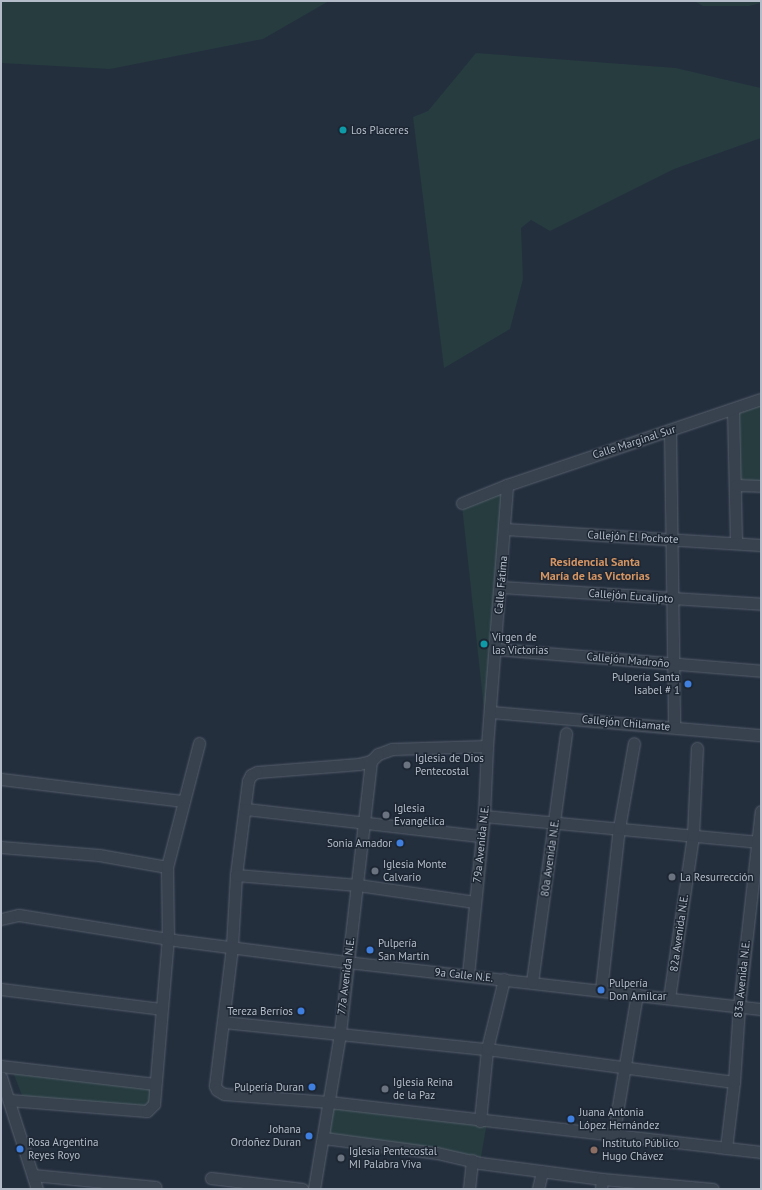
<!DOCTYPE html>
<meta charset="utf-8">
<style>
body{margin:0}
#map{position:relative;width:762px;height:1190px;overflow:hidden;background:#242f3e;font-family:"PT Sans",sans-serif}
div>[style]{position:absolute}
.green>*{inset:0;background:#263c3f}
.roads{filter:drop-shadow(0 0 1px #565f6c) drop-shadow(0 0 1px #565f6c)}
.minor>*{height:11px;margin:-5.5px;padding:0 5.5px;transform-origin:5.5px;border-radius:5.5px;background:#38414e}
.dots>*{width:11px;height:11px;translate:-50% -50%;box-sizing:border-box;border:2px solid #1d2633;border-radius:50%}
span{translate:-50% -50%;white-space:nowrap;text-align:center;line-height:1.15;-webkit-text-stroke:3px #1d2633;paint-order:stroke}
.poi-label{font-size:11px;color:#b4bcc9}
.left{translate:0 -50%;text-align:left}
.right{translate:-100% -50%;text-align:right}
.street-label{font-size:11px;color:#b4bcc9}
.neighbourhood-label{font-size:12px;color:#d59563;font-weight:700}
.frame{position:absolute;inset:0;border:2px solid #b4bcc9;pointer-events:none}
</style>
<div id="map">
<div class="green">
<div style="clip-path:polygon(1px 1px,329px 1px,263px 39px,110px 69px,1px 63px)"></div>
<div style="clip-path:polygon(694px 1px,761px 1px,761px 3px,749px 6px,703px 6px)"></div>
<div style="clip-path:polygon(476px 53px,676px 68px,752px 86px,761px 88px,761px 138px,674px 169px,550px 231px,531px 220px,521px 228px,523px 279px,510px 329px,444px 368px,413px 117px,428px 111px)"></div>
<div style="clip-path:polygon(761px 400px,761px 486px,736px 485px,733px 410px)"></div>
<div style="clip-path:polygon(507px 488px,485px 718px,462px 506px)"></div>
<div style="clip-path:polygon(9px 1062px,156px 1082px,153px 1116px,25px 1103px)"></div>
<div style="clip-path:polygon(328px 1106px,487px 1122px,480px 1163px,324px 1138px)"></div>
</div>
<div class="roads">
<div class="minor">
<div style="left:733px;top:409px;width:134px;rotate:88.7deg"></div>
<div style="left:670px;top:430px;width:297px;rotate:89.2deg"></div>
<div style="left:736px;top:485px;width:25px;rotate:2deg"></div>
<div style="left:462px;top:503px;width:48px;rotate:-21.8deg"></div>
<div style="left:507px;top:485px;width:268px;rotate:-18.7deg"></div>
<div style="left:505px;top:529px;width:256px;rotate:3.6deg"></div>
<div style="left:501px;top:587px;width:261px;rotate:3.7deg"></div>
<div style="left:496px;top:649px;width:266px;rotate:4.7deg"></div>
<div style="left:491px;top:712px;width:271px;rotate:4.9deg"></div>
<div style="left:487px;top:746px;width:95px;rotate:178.2deg"></div>
<div style="left:392px;top:749px;width:15px;rotate:160deg"></div>
<div style="left:378px;top:754px;width:10px;rotate:135deg"></div>
<div style="left:371px;top:761px;width:12px;rotate:166deg"></div>
<div style="left:359px;top:764px;width:102px;rotate:175.5deg"></div>
<div style="left:257px;top:772px;width:7px;rotate:153deg"></div>
<div style="left:251px;top:775px;width:7px;rotate:117deg"></div>
<div style="left:248px;top:781px;width:95px;rotate:97.3deg"></div>
<div style="left:236px;top:875px;width:72px;rotate:93.2deg"></div>
<div style="left:232px;top:947px;width:140px;rotate:97deg"></div>
<div style="left:215px;top:1086px;width:4px;rotate:63deg"></div>
<div style="left:217px;top:1090px;width:8px;rotate:30deg"></div>
<div style="left:224px;top:1094px;width:105px;rotate:4.4deg"></div>
<div style="left:329px;top:1102px;width:435px;rotate:6.6deg"></div>
<div style="left:1px;top:779px;width:184px;rotate:6.9deg"></div>
<div style="left:246px;top:809px;width:237px;rotate:6.6deg"></div>
<div style="left:484px;top:816px;width:278px;rotate:5.4deg"></div>
<div style="left:1px;top:847px;width:98px;rotate:4.7deg"></div>
<div style="left:99px;top:855px;width:69px;rotate:10deg"></div>
<div style="left:236px;top:875px;width:122px;rotate:4.7deg"></div>
<div style="left:358px;top:885px;width:118px;rotate:8.3deg"></div>
<div style="left:1px;top:919px;width:18px;rotate:-13deg"></div>
<div style="left:19px;top:915px;width:165px;rotate:9.1deg"></div>
<div style="left:182px;top:941px;width:166px;rotate:7.3deg"></div>
<div style="left:347px;top:962px;width:417px;rotate:6.5deg"></div>
<div style="left:468px;top:975px;width:160px;rotate:-84.3deg"></div>
<div style="left:484px;top:816px;width:70px;rotate:-87.5deg"></div>
<div style="left:487px;top:746px;width:262px;rotate:-85.6deg"></div>
<div style="left:532px;top:982px;width:251px;rotate:-82.2deg"></div>
<div style="left:1px;top:989px;width:161px;rotate:7.1deg"></div>
<div style="left:601px;top:990px;width:163px;rotate:-83.7deg"></div>
<div style="left:619px;top:828px;width:86px;rotate:-80deg"></div>
<div style="left:669px;top:998px;width:165px;rotate:-81.6deg"></div>
<div style="left:693px;top:835px;width:87px;rotate:-87.4deg"></div>
<div style="left:224px;top:1022px;width:264px;rotate:5.9deg"></div>
<div style="left:487px;top:1049px;width:249px;rotate:7.6deg"></div>
<div style="left:1px;top:1066px;width:155px;rotate:6.7deg"></div>
<div style="left:1px;top:1077px;width:118px;rotate:72.2deg"></div>
<div style="left:9px;top:1100px;width:138px;rotate:4.6deg"></div>
<div style="left:147px;top:1111px;width:10px;rotate:-45deg"></div>
<div style="left:154px;top:1104px;width:166px;rotate:-85.2deg"></div>
<div style="left:168px;top:939px;width:72px;rotate:-90.8deg"></div>
<div style="left:167px;top:867px;width:128px;rotate:-75.5deg"></div>
<div style="left:480px;top:1121px;width:72px;rotate:-84.4deg"></div>
<div style="left:487px;top:1049px;width:72px;rotate:-76.3deg"></div>
<div style="left:613px;top:1136px;width:144px;rotate:-80.4deg"></div>
<div style="left:324px;top:1138px;width:114px;rotate:7.6deg"></div>
<div style="left:437px;top:1153px;width:44px;rotate:13.1deg"></div>
<div style="left:480px;top:1163px;width:123px;rotate:7.5deg"></div>
<div style="left:602px;top:1179px;width:111px;rotate:5.1deg"></div>
<div style="left:726px;top:1148px;width:66px;rotate:-83.1deg"></div>
<div style="left:734px;top:1082px;width:76px;rotate:-86.2deg"></div>
<div style="left:739px;top:1006px;width:196px;rotate:-83.6deg"></div>
<div style="left:33px;top:1175px;width:123px;rotate:5.6deg"></div>
<div style="left:211px;top:1178px;width:92px;rotate:6.9deg"></div>
<div style="left:314px;top:1189px;width:158px;rotate:-80.5deg"></div>
<div style="left:340px;top:1033px;width:274px;rotate:-83.5deg"></div>
<div style="left:469px;top:1189px;width:29px;rotate:-84deg"></div>
<div style="left:538px;top:1189px;width:18px;rotate:-77deg"></div>
<div style="left:601px;top:1189px;width:10px;rotate:-84deg"></div>
</div>
</div>
<div class="dots">
<div style="left:343px;top:130px;background:#0f9aa8"></div>
<div style="left:484px;top:644px;background:#0f9aa8"></div>
<div style="left:688px;top:684px;background:#3f7fe0"></div>
<div style="left:407px;top:765px;background:#6b7280"></div>
<div style="left:386px;top:815px;background:#6b7280"></div>
<div style="left:400px;top:843px;background:#3f7fe0"></div>
<div style="left:375px;top:871px;background:#6b7280"></div>
<div style="left:672px;top:877px;background:#6b7280"></div>
<div style="left:370px;top:950px;background:#3f7fe0"></div>
<div style="left:601px;top:990px;background:#3f7fe0"></div>
<div style="left:301px;top:1011px;background:#3f7fe0"></div>
<div style="left:312px;top:1087px;background:#3f7fe0"></div>
<div style="left:385px;top:1089px;background:#6b7280"></div>
<div style="left:571px;top:1119px;background:#3f7fe0"></div>
<div style="left:309px;top:1136px;background:#3f7fe0"></div>
<div style="left:20px;top:1149px;background:#3f7fe0"></div>
<div style="left:594px;top:1150px;background:#8d6e63"></div>
<div style="left:341px;top:1158px;background:#6b7280"></div>
</div>
<div class="poi-label">
<span class="left" style="left:351px;top:130px">Los Placeres</span>
<span class="left" style="left:492px;top:644px">Virgen de<br>las Victorias</span>
<span class="right" style="left:680px;top:684px">Pulpería Santa<br>Isabel # 1</span>
<span class="left" style="left:415px;top:765px">Iglesia de Dios<br>Pentecostal</span>
<span class="left" style="left:394px;top:815px">Iglesia<br>Evangélica</span>
<span class="right" style="left:392px;top:843px">Sonia Amador</span>
<span class="left" style="left:383px;top:871px">Iglesia Monte<br>Calvario</span>
<span class="left" style="left:680px;top:877px">La Resurrección</span>
<span class="left" style="left:378px;top:950px">Pulpería<br>San Martín</span>
<span class="left" style="left:609px;top:990px">Pulpería<br>Don Amílcar</span>
<span class="right" style="left:293px;top:1011px">Tereza Berríos</span>
<span class="left" style="left:393px;top:1089px">Iglesia Reina<br>de la Paz</span>
<span class="right" style="left:304px;top:1087px">Pulpería Duran</span>
<span class="left" style="left:579px;top:1119px">Juana Antonia<br>López Hernández</span>
<span class="right" style="left:301px;top:1136px">Johana<br>Ordoñez Duran</span>
<span class="left" style="left:28px;top:1149px">Rosa Argentina<br>Reyes Royo</span>
<span class="left" style="left:602px;top:1150px">Instituto Público<br>Hugo Chávez</span>
<span class="left" style="left:349px;top:1158px">Iglesia Pentecostal<br>MI Palabra Viva</span>
</div>
<div class="street-label">
<span style="left:634px;top:442px;rotate:-18deg">Calle Marginal Sur</span>
<span style="left:633px;top:537px;rotate:3deg">Callejón El Pochote</span>
<span style="left:501px;top:585px;rotate:-85deg">Calle Fátima</span>
<span style="left:631px;top:596px;rotate:4deg">Callejón Eucalipto</span>
<span style="left:628px;top:660px;rotate:5deg">Callejón Madroño</span>
<span style="left:626px;top:723px;rotate:5deg">Callejón Chilamate</span>
<span style="left:481px;top:844px;rotate:-84deg">79a Avenida N.E.</span>
<span style="left:550px;top:858px;rotate:-82deg">80a Avenida N.E.</span>
<span style="left:679px;top:933px;rotate:-82deg">82a Avenida N.E.</span>
<span style="left:464px;top:975px;rotate:6deg">9a Calle N.E.</span>
<span style="left:346px;top:976px;rotate:-83deg">77a Avenida N.E.</span>
<span style="left:742px;top:979px;rotate:-84deg">83a Avenida N.E.</span>
</div>
<div class="neighbourhood-label">
<span style="left:595px;top:569px">Residencial Santa<br>María de las Victorias</span>
</div>
<div class="frame"></div>
</div>
